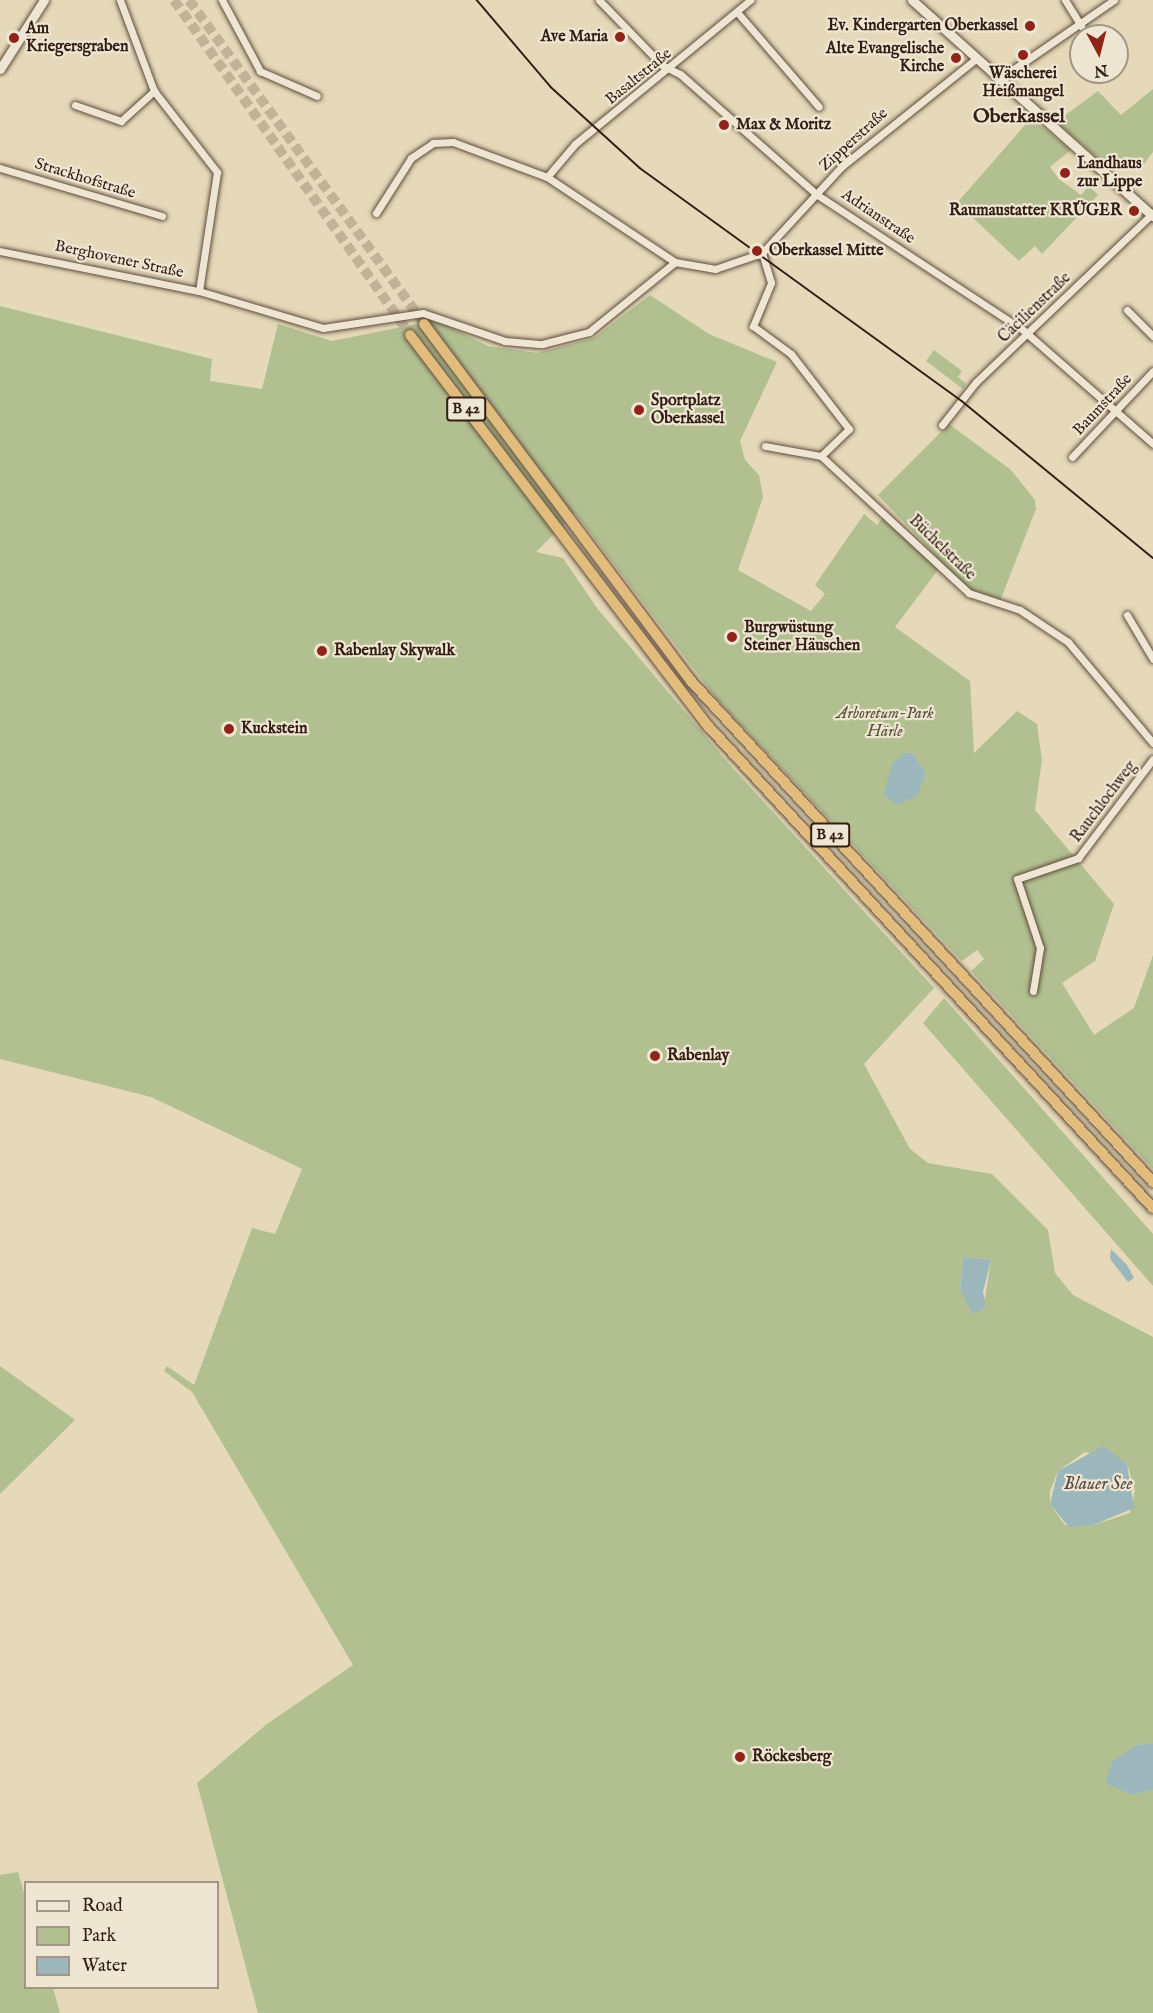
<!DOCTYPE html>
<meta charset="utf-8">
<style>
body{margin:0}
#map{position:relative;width:1153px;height:2013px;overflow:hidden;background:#e5d9b9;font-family:"IM FELL English",serif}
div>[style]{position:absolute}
.green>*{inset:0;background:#b2c091}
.water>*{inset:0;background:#9bb7bb}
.trunk-tunnel>*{height:10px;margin-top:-5px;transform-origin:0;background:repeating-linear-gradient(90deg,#c1b398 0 10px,transparent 0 15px)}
.roads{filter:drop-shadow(0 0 2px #604c3d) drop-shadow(0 0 2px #604c3d)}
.minor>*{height:7px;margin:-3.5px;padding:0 3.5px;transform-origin:3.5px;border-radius:3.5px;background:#eee6d2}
.secondary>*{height:9px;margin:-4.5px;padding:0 4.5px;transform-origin:4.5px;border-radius:4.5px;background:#eee6d2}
.trunk>*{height:10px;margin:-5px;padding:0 5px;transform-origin:5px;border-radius:5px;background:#e2bc7c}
.tram>*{height:1.5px;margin:-0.75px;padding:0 0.75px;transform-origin:0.75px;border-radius:0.75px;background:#331d14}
.dots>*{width:16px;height:16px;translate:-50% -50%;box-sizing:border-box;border:3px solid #eee6d2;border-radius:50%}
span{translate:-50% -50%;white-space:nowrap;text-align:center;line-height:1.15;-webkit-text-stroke:4.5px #eee6d2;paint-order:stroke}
.shield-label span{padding:2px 4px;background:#eee6d2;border:2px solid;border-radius:4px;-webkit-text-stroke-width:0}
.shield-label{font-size:15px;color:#331d14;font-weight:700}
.poi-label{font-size:16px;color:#331d14;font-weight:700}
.right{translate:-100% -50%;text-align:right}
.left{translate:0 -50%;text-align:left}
.street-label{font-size:16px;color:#331d14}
.park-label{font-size:16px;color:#594e3a;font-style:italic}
.water-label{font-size:18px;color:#524b46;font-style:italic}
.quarter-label{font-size:20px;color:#331d14;font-weight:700}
.legend{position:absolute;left:24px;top:1881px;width:195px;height:108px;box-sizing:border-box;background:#eee6d2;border:2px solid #a39686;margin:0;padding:8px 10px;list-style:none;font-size:18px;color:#331d14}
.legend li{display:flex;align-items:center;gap:12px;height:30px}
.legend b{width:30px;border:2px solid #a39686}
.north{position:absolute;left:1069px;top:24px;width:60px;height:60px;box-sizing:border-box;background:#eee6d2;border:2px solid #a39686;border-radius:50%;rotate:173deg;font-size:16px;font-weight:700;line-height:24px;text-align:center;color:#331d14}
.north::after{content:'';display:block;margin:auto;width:21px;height:27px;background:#8f2418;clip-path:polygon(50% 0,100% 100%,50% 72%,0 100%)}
</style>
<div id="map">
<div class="green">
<div style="clip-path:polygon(1153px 89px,1153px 152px,1140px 169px,1126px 156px,1112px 170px,1056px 122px,1098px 91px,1121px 115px)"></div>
<div style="clip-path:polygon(1031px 118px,1071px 150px,1050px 167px,1059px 179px,1081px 195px,1089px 186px,1098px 195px,1042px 254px,1035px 246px,1019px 261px,957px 203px)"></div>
<div style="clip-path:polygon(evenodd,650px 295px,709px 334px,777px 362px,740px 441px,745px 460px,759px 475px,763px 497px,738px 570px,811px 611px,825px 594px,815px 585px,864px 514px,877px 525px,886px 514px,938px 570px,895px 627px,970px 681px,974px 753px,1017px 711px,1037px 724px,1042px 760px,1035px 810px,1114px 904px,1095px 961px,1062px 983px,1094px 1035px,1134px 1008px,1153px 955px,1153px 1169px,971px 971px,984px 959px,977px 950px,962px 961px,716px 698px,575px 513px,536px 552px,563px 558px,597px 608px,730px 765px,934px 988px,864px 1064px,910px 1149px,928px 1163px,992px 1174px,1048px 1230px,1055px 1273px,1073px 1295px,1153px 1337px,1153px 1743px,1136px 1745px,1133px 1795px,1153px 1790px,1153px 2013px,258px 2013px,197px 1783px,267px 1724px,353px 1665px,192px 1392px,164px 1371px,167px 1366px,194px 1385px,252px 1228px,275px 1234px,302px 1169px,151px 1097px,0 1059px,0 306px,212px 359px,210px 381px,262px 389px,278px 324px,332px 341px,436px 320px,488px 346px,537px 353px,594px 338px,650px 295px,963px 1257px,991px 1260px,985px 1298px,974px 1314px,960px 1290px,963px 1257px,650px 295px,1085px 1452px,1127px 1464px,1135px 1490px,1130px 1513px,1093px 1525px,1065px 1525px,1050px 1504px,1050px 1491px,1058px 1471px,1085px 1452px)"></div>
<div style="clip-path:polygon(934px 350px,962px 371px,958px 377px,966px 384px,963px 389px,926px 361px)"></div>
<div style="clip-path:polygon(949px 424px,1011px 470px,1035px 500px,1036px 509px,1000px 601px,968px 590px,878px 495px)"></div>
<div style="clip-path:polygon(944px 998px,1153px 1234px,1153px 1286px,923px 1023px)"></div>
<div style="clip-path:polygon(0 1366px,75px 1420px,0 1494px)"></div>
<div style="clip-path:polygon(18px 1872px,25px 1896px,26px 1988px,53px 1988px,60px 2013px,0 2013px,0 1875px)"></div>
</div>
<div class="water">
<div style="clip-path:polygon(904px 753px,912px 753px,926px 773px,917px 796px,897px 805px,884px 795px,892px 764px)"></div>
<div style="clip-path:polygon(1111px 1249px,1127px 1265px,1134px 1278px,1128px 1282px,1110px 1259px)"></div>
<div style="clip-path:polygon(963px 1257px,991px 1260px,983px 1292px,986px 1307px,973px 1314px,960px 1290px)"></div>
<div style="clip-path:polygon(1103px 1446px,1127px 1464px,1134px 1508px,1093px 1525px,1069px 1527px,1050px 1504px,1058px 1471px)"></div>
<div style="clip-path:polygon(1153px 1743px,1153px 1790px,1133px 1795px,1105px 1783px,1112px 1762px,1136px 1745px)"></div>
</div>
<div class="trunk-tunnel">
<div style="left:174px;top:0;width:410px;rotate:54.8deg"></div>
<div style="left:189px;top:0;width:400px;rotate:54deg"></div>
</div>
<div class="roads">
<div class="minor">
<div style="left:120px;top:0;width:97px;rotate:69.5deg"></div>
<div style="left:154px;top:91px;width:103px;rotate:52.1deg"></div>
<div style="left:217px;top:172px;width:120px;rotate:98.6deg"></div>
<div style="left:222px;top:0;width:81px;rotate:61.8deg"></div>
<div style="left:260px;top:71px;width:62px;rotate:23.7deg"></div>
<div style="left:599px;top:0;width:91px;rotate:45.9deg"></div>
<div style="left:662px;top:65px;width:20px;rotate:27deg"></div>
<div style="left:680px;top:74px;width:181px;rotate:41.4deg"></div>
<div style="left:816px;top:194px;width:248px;rotate:33.3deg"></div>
<div style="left:1023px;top:330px;width:173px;rotate:41.2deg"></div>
<div style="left:1065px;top:0;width:31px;rotate:58deg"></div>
<div style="left:737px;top:12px;width:125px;rotate:49.2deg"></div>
<div style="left:998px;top:80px;width:141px;rotate:-34.6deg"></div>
<div style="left:75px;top:105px;width:49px;rotate:19.2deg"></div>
<div style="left:121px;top:121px;width:45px;rotate:-42.3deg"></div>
<div style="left:0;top:168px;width:169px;rotate:16.5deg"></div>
<div style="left:547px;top:177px;width:43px;rotate:-49.7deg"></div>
<div style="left:575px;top:144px;width:227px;rotate:-39.4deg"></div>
<div style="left:376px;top:213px;width:65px;rotate:-57.5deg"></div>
<div style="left:411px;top:158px;width:27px;rotate:-34deg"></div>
<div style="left:433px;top:143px;width:20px;rotate:-3deg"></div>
<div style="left:453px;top:142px;width:100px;rotate:20.4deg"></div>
<div style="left:547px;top:177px;width:154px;rotate:33.6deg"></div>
<div style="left:675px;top:262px;width:41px;rotate:9.9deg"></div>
<div style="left:715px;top:269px;width:50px;rotate:-18.8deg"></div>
<div style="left:0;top:251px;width:203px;rotate:11.4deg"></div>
<div style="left:199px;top:291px;width:129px;rotate:16.6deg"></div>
<div style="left:323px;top:328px;width:101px;rotate:-8.5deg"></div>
<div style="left:423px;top:313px;width:87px;rotate:18.9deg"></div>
<div style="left:505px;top:341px;width:37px;rotate:5deg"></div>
<div style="left:542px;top:344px;width:49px;rotate:-14.3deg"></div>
<div style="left:589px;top:332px;width:111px;rotate:-39.1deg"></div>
<div style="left:762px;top:253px;width:31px;rotate:73deg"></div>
<div style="left:771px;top:283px;width:47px;rotate:112.7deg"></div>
<div style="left:753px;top:326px;width:47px;rotate:36.4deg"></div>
<div style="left:791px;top:354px;width:95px;rotate:52.3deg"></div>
<div style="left:849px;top:429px;width:39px;rotate:136deg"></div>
<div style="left:821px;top:456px;width:202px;rotate:42.8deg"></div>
<div style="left:969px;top:593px;width:54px;rotate:18.4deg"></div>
<div style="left:1020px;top:610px;width:58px;rotate:33.7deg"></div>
<div style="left:1068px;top:642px;width:132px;rotate:49.9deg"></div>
<div style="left:762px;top:253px;width:117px;rotate:-47.4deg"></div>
<div style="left:841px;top:167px;width:173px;rotate:-38.7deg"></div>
<div style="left:1127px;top:310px;width:37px;rotate:45deg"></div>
<div style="left:942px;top:425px;width:55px;rotate:-51.7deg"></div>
<div style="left:976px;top:382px;width:245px;rotate:-43.7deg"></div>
<div style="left:765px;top:446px;width:57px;rotate:10.1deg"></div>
<div style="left:1072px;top:457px;width:118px;rotate:-46.7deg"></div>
<div style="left:1127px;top:615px;width:51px;rotate:59.4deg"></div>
<div style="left:1033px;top:991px;width:44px;rotate:-80.8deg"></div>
<div style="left:1040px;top:948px;width:73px;rotate:-108.4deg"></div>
<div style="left:1017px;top:879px;width:65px;rotate:-19deg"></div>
<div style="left:1078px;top:858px;width:124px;rotate:-52.9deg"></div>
</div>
<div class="secondary">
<div style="left:912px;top:0;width:324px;rotate:41.9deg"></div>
<div style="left:0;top:69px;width:82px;rotate:-57.5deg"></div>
</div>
<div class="trunk">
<div style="left:424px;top:324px;width:446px;rotate:53.2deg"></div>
<div style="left:691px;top:681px;width:682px;rotate:47.32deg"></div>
<div style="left:410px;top:335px;width:492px;rotate:52.7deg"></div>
<div style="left:708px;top:726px;width:656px;rotate:47.29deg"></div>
</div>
</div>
<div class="tram">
<div style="left:477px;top:0;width:114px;rotate:49.6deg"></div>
<div style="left:551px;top:87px;width:120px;rotate:42.3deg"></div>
<div style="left:640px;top:168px;width:397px;rotate:35.9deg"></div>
<div style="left:962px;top:401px;width:247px;rotate:39.4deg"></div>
</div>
<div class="dots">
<div style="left:1030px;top:26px;background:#8f2418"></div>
<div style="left:620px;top:37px;background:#8f2418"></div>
<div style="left:14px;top:38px;background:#8f2418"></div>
<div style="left:1023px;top:55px;background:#8f2418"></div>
<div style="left:956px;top:58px;background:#8f2418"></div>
<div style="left:724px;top:125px;background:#8f2418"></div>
<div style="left:1065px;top:173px;background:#8f2418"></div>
<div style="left:1134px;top:211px;background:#8f2418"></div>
<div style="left:757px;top:251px;background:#8f2418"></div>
<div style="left:639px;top:410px;background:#8f2418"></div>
<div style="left:732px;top:637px;background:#8f2418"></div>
<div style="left:322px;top:651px;background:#8f2418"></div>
<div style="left:229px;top:729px;background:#8f2418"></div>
<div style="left:655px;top:1056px;background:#8f2418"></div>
<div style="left:740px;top:1757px;background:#8f2418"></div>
</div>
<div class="shield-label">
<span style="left:466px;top:409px">B 42</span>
<span style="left:830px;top:835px">B 42</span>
</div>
<div class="poi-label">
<span class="right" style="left:1018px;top:26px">Ev. Kindergarten Oberkassel</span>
<span class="left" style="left:26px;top:38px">Am<br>Kriegersgraben</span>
<span class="right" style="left:608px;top:37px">Ave Maria</span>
<span class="right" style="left:944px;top:58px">Alte Evangelische<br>Kirche</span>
<span style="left:1023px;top:83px">Wäscherei<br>Heißmangel</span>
<span class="left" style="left:736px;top:125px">Max &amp; Moritz</span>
<span class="left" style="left:1077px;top:173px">Landhaus<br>zur Lippe</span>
<span class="right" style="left:1122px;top:211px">Raumaustatter KRÜGER</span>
<span class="left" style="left:769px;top:251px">Oberkassel Mitte</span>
<span class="left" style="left:651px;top:410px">Sportplatz<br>Oberkassel</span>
<span class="left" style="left:744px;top:637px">Burgwüstung<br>Steiner Häuschen</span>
<span class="left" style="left:334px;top:651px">Rabenlay Skywalk</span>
<span class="left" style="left:241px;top:729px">Kuckstein</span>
<span class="left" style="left:667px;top:1056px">Rabenlay</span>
<span class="left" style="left:752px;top:1757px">Röckesberg</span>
</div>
<div class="street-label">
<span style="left:639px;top:77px;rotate:-39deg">Basaltstraße</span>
<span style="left:854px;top:140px;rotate:-42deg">Zipperstraße</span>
<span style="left:85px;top:179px;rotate:17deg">Strackhofstraße</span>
<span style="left:878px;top:217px;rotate:34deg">Adrianstraße</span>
<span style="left:119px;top:260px;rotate:12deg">Berghovener Straße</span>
<span style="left:1035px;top:308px;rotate:-44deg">Cäcilienstraße</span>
<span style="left:1103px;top:405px;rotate:-47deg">Baumstraße</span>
<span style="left:942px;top:548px;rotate:44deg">Büchelstraße</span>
<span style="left:1104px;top:802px;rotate:-53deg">Rauchlochweg</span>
</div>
<div class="park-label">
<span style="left:885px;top:723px">Arboretum-Park<br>Härle</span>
</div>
<div class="water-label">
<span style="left:1098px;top:1485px">Blauer See</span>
</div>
<div class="quarter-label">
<span style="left:1019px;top:116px">Oberkassel</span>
</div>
<ul class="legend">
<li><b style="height:8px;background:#eee6d2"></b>Road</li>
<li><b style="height:16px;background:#b2c091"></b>Park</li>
<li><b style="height:16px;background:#9bb7bb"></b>Water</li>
</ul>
<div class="north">N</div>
</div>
